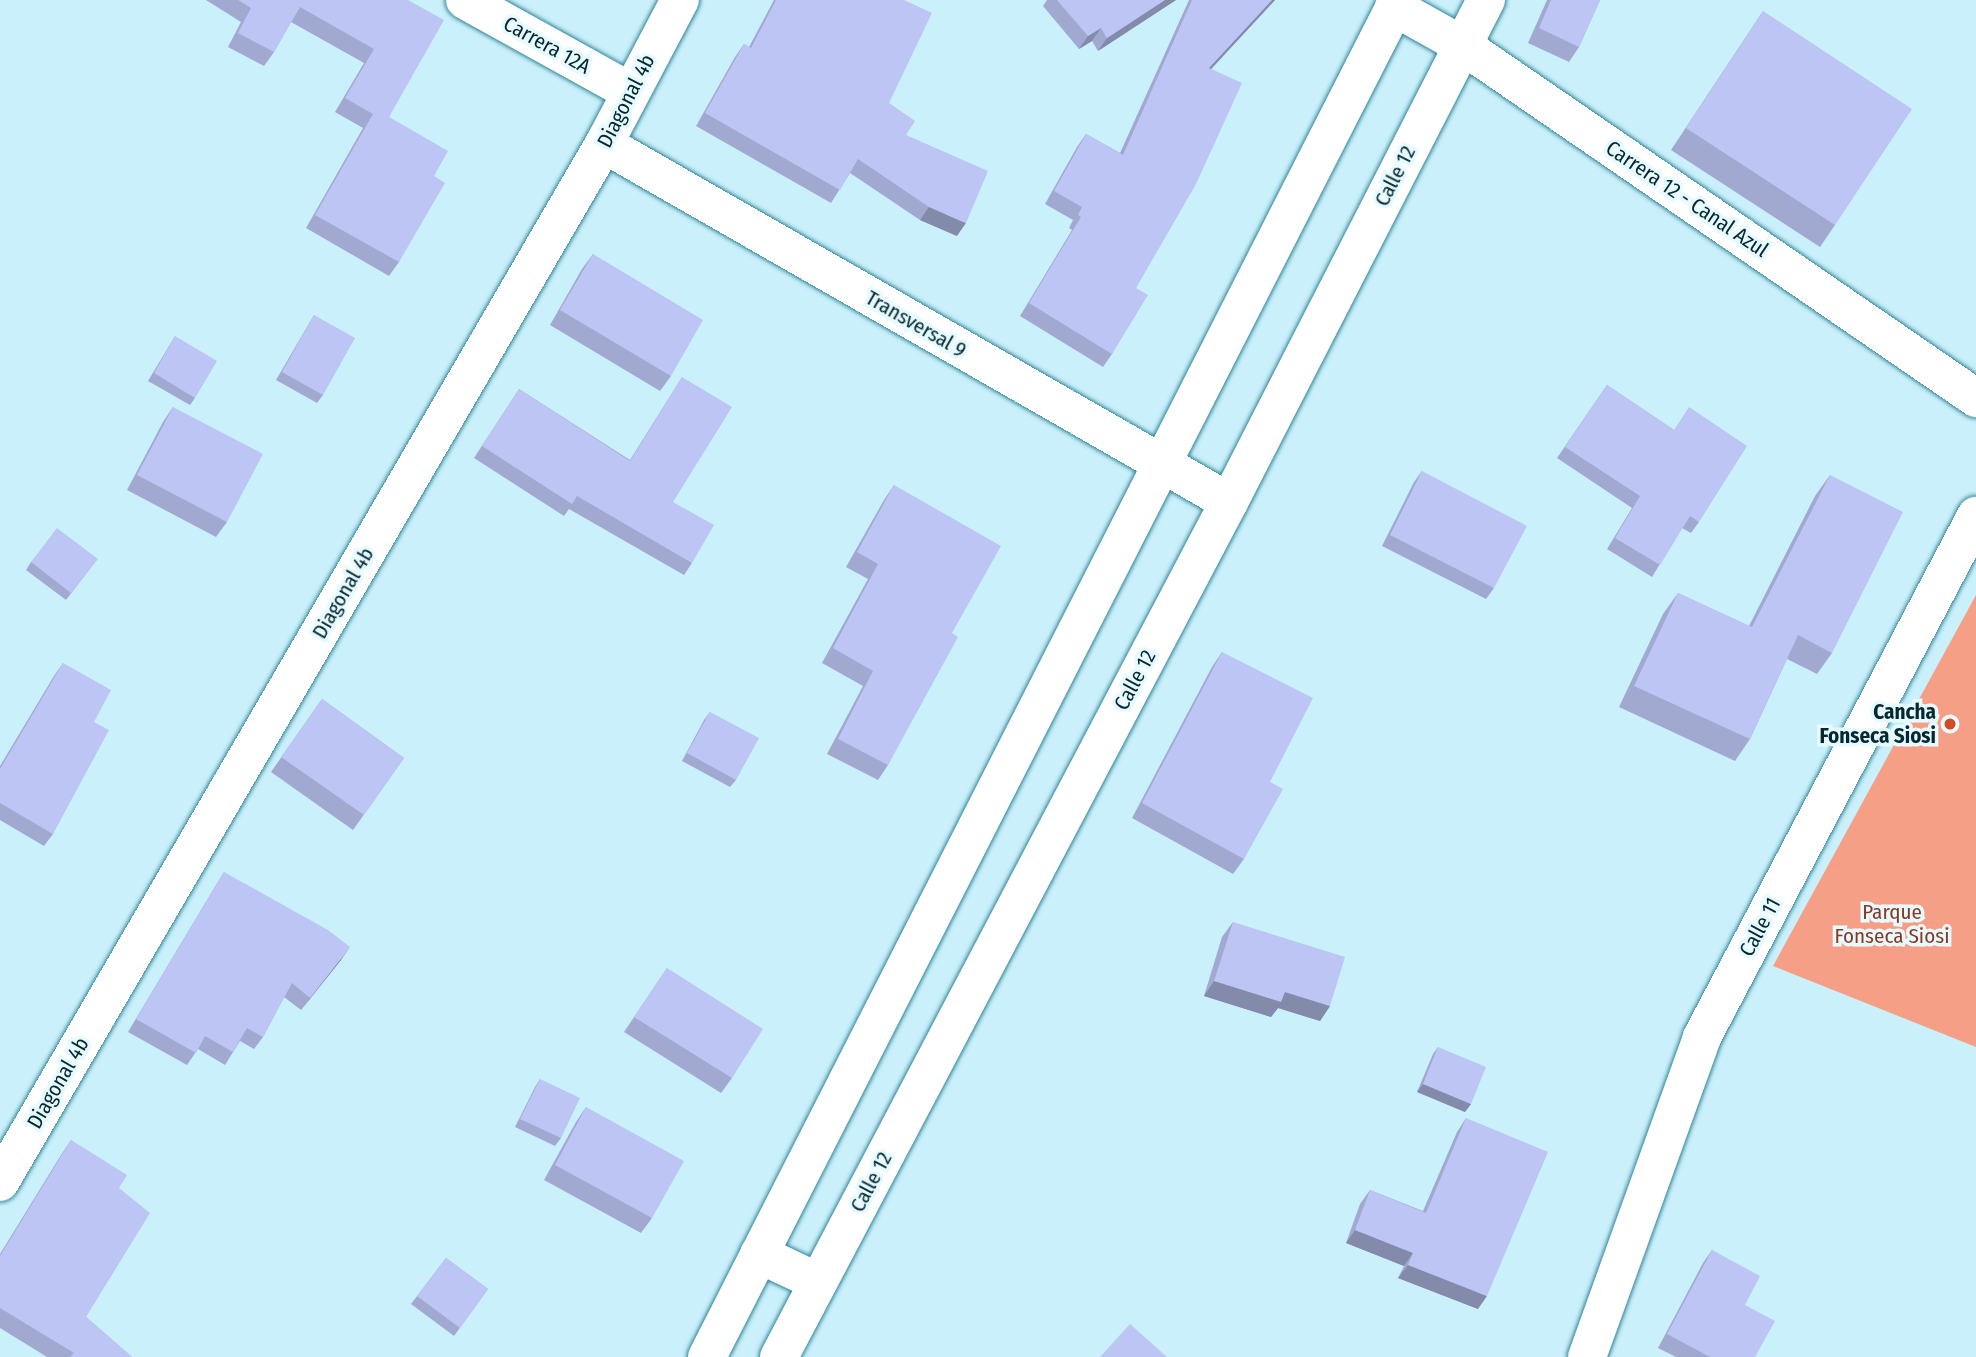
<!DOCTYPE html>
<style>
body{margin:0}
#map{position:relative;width:1976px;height:1357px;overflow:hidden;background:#caf0fb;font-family:"Fira Sans Condensed",sans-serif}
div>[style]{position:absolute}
.green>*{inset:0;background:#f59f86}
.roads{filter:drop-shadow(0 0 2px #308599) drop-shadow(0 0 2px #308599)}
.street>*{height:38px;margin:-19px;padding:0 19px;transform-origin:19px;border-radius:19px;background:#fff}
.secondary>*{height:38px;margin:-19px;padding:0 19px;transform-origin:19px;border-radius:19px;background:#fff}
.wall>*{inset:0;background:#a2a9d1}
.shaded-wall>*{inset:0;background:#848aaa}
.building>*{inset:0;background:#bcc5f3}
.dots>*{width:19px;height:19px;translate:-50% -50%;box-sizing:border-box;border:4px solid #e7faff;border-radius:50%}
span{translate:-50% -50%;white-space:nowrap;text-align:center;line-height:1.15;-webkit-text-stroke:7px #e7faff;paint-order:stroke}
.street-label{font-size:21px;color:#042831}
.poi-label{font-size:21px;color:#042831;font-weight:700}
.right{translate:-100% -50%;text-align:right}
.park-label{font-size:21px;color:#893921}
</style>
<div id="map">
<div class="green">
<div style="clip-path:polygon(1976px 595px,1976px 1047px,1773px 966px)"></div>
</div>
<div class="roads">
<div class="street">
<div style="left:465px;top:0;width:188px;rotate:29deg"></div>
<div style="left:1394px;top:7px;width:78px;rotate:29.2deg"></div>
<div style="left:1462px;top:45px;width:624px;rotate:34.48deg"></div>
<div style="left:604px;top:144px;width:720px;rotate:29.8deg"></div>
<div style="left:0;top:1182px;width:1201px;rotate:-59.81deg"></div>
<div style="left:604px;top:144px;width:163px;rotate:-62.2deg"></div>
<div style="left:1587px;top:1357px;width:340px;rotate:-70.2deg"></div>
<div style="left:1702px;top:1037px;width:589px;rotate:-62.26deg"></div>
</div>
<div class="secondary">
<div style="left:759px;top:1254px;width:65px;rotate:25.4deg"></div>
<div style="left:707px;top:1357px;width:1523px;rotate:-63.01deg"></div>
<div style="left:779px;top:1357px;width:966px;rotate:-62.24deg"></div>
<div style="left:1229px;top:502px;width:564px;rotate:-62.89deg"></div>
</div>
</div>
<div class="wall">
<div style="clip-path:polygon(206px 0,408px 0,389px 117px,434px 176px,399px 262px,389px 276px,306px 228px,363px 128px,335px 112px,364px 63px,291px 22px,274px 52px,264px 66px,228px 47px,241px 22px)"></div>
<div style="clip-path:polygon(774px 0,904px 0,889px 103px,957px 236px,920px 220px,850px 173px,831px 203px,696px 126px,735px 57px,744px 44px,749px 47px)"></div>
<div style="clip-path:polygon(1047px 0,1176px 0,1098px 51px,1092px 41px,1079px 49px,1043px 6px)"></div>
<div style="clip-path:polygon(1189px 0,1275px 0,1211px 69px,1136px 288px,1112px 354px,1103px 367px,1020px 316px,1072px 230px,1069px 228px,1073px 220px,1045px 204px,1077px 147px,1086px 134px,1120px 153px)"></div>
<div style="clip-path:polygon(1547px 0,1600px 0,1579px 47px,1569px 62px,1528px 43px)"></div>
<div style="clip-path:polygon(1763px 11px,1835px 225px,1820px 247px,1671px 150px)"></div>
<div style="clip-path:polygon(593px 254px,671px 376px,660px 391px,550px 325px,582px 269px)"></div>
<div style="clip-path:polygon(314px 315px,323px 395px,317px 403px,276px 380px)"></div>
<div style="clip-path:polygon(175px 336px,195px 398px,190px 405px,148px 381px)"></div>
<div style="clip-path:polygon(682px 377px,673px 502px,692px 563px,684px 575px,569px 509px,564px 516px,474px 458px,519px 389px,630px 460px)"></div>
<div style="clip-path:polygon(1607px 385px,1674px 430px,1699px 522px,1691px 533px,1682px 528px,1652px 577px,1607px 549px,1632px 508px,1557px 458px)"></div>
<div style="clip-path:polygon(173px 407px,227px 522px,216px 537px,127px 490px,163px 422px)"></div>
<div style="clip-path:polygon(1422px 471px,1494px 588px,1486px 599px,1382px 546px,1414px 482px)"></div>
<div style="clip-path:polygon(1830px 475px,1832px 653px,1817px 674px,1787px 659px,1750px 739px,1735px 761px,1619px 707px,1663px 614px,1678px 593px,1749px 626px,1815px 496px)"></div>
<div style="clip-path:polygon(894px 485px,952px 633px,888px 765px,878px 780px,827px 754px,863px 686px,822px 663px,868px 579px,846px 567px,884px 500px)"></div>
<div style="clip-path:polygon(31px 562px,92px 566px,66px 600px,26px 570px)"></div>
<div style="clip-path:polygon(1222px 652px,1270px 782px,1244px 859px,1233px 874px,1132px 818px,1212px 667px)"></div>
<div style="clip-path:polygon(63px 663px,94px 722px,53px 834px,44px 846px,0 820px,0 766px,54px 676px)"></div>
<div style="clip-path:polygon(322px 699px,404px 758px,353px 830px,271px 772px)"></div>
<div style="clip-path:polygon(710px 712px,736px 780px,730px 787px,682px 761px,704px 720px)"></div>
<div style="clip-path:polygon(224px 872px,341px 960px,301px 1010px,284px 997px,263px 1037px,254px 1049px,240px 1041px,225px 1065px,198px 1049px,187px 1065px,128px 1032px,216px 885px)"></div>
<div style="clip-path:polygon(1233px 922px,1330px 1006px,1320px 1021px,1278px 1008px,1271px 1017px,1204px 996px,1222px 937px)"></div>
<div style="clip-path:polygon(667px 968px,732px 1078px,721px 1093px,624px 1032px)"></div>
<div style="clip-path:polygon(1438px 1047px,1471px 1104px,1465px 1112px,1417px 1092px,1433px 1054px)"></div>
<div style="clip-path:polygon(540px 1079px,561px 1138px,555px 1146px,515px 1127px,535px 1087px)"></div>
<div style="clip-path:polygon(586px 1107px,652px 1218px,641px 1233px,544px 1180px,576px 1122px)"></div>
<div style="clip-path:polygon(1466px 1118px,1478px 1309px,1398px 1278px,1404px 1266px,1346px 1243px,1360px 1204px,1370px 1190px,1423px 1211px,1457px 1132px)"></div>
<div style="clip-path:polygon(71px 1140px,119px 1188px,86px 1317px,132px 1357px,47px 1357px,0 1328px,0 1254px,61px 1155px)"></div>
<div style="clip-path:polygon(1712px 1250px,1745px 1305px,1755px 1357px,1676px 1357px,1658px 1348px,1703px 1263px)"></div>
<div style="clip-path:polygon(446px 1258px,488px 1289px,454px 1336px,411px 1304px)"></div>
</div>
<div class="shaded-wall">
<div style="clip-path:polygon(1165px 0,1176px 0,1098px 51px,1107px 38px)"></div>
<div style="clip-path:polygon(1272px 0,1275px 0,1200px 81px,1209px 68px)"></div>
<div style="clip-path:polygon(1101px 28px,1092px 41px,1079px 49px,1088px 36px)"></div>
<div style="clip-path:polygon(929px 207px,966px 223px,957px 236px,920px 220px)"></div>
<div style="clip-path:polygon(350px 947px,341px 960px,301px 1010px,310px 998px)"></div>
<div style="clip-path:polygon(1214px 981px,1285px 992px,1330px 1006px,1320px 1021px,1278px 1008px,1271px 1017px,1204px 996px)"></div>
<div style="clip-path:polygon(1423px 1084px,1471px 1104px,1465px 1112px,1417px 1092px)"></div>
<div style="clip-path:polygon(1355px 1230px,1413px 1253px,1404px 1266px,1346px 1243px)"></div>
<div style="clip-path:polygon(1408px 1265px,1487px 1296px,1478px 1309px,1398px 1278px)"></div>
</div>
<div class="building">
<div style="clip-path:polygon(238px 0,408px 0,444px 20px,389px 117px,448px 151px,434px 176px,445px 183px,399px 262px,315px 215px,373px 114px,345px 98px,374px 49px,300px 7px,274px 52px,238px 33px,251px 8px)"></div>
<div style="clip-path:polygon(776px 0,904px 0,932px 13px,889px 103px,915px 121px,906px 135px,988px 171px,966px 223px,929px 207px,858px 159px,840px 190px,705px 113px,744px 44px,751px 48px)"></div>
<div style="clip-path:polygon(1057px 0,1165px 0,1107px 38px,1101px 28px,1088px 36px)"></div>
<div style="clip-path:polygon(1192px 0,1272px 0,1209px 68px,1242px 83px,1196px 184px,1136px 288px,1148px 295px,1112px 354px,1029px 303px,1081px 217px,1078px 215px,1082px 207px,1054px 191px,1086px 134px,1123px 155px)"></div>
<div style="clip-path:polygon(1551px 0,1600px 0,1579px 47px,1539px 28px)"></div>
<div style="clip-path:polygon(1763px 11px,1912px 109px,1835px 225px,1686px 128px)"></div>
<div style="clip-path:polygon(593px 254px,703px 320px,671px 376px,560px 310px)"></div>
<div style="clip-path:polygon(314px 315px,355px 338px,323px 395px,282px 372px)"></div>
<div style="clip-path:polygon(175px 336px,217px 361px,195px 398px,154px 373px)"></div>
<div style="clip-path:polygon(682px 377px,732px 407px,673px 502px,714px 525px,692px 563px,577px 496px,572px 504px,482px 446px,519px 389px,630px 461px)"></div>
<div style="clip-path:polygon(1607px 385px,1674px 430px,1689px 407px,1747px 446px,1699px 522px,1690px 516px,1660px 565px,1615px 538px,1640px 496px,1565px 447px)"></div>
<div style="clip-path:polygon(173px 407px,263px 454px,227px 522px,137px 475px)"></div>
<div style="clip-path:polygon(1422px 471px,1527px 526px,1494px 588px,1390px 535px)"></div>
<div style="clip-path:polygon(1830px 475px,1903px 512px,1832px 653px,1798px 635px,1750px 739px,1634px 686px,1678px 593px,1752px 627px)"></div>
<div style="clip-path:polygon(894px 485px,1001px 546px,952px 633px,958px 637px,888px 765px,838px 739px,873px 671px,833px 648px,878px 564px,857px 552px)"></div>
<div style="clip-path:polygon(57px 528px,98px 559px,71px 593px,31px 562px)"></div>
<div style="clip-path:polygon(1222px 652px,1313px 698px,1270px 782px,1283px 789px,1244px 859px,1142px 803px)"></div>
<div style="clip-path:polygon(63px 663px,111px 690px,94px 722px,109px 730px,53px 834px,0 803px,0 769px)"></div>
<div style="clip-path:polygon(322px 699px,404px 758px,364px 815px,281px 757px)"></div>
<div style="clip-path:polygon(710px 712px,759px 738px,736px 780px,687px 753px)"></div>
<div style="clip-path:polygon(224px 872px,328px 930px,350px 947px,310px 998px,292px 983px,263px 1037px,247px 1028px,233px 1052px,205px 1036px,196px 1053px,136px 1019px)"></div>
<div style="clip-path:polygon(1233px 922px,1345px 957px,1330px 1006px,1285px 992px,1281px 1002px,1214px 981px)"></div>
<div style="clip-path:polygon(667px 968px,763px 1029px,732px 1078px,634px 1017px)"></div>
<div style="clip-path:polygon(1438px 1047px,1486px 1067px,1471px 1104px,1423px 1084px)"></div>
<div style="clip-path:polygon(540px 1079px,580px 1098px,561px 1138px,520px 1119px)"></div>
<div style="clip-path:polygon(586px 1107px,684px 1161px,652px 1218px,555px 1165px)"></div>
<div style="clip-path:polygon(1466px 1118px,1548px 1152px,1487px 1296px,1408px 1265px,1413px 1253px,1355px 1230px,1370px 1190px,1426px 1213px)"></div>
<div style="clip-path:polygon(71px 1140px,127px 1175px,119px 1188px,150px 1213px,86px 1317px,132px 1357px,70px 1357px,74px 1353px,0 1308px,0 1256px)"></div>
<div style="clip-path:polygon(1712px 1250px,1760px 1276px,1745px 1305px,1775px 1321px,1755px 1357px,1710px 1357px,1667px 1334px)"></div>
<div style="clip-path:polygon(446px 1258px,488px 1289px,460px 1328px,417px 1296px)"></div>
<div style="clip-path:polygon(1130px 1324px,1167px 1357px,1100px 1357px)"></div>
</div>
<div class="dots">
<div style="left:1950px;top:724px;background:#d34b20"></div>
</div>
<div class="street-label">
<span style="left:547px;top:45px;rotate:29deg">Carrera 12A</span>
<span style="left:626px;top:101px;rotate:-63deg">Diagonal 4b</span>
<span style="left:1395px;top:176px;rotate:-63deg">Calle 12</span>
<span style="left:1687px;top:199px;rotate:34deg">Carrera 12 - Canal Azul</span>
<span style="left:916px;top:324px;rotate:30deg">Transversal 9</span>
<span style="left:343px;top:593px;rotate:-60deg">Diagonal 4b</span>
<span style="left:1135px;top:680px;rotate:-62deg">Calle 12</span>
<span style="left:1760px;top:927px;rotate:-62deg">Calle 11</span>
<span style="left:58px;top:1083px;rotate:-60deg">Diagonal 4b</span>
<span style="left:871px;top:1182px;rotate:-62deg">Calle 12</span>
</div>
<div class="poi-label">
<span class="right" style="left:1936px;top:724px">Cancha<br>Fonseca Siosi</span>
</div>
<div class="park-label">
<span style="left:1892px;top:924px">Parque<br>Fonseca Siosi</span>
</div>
</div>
